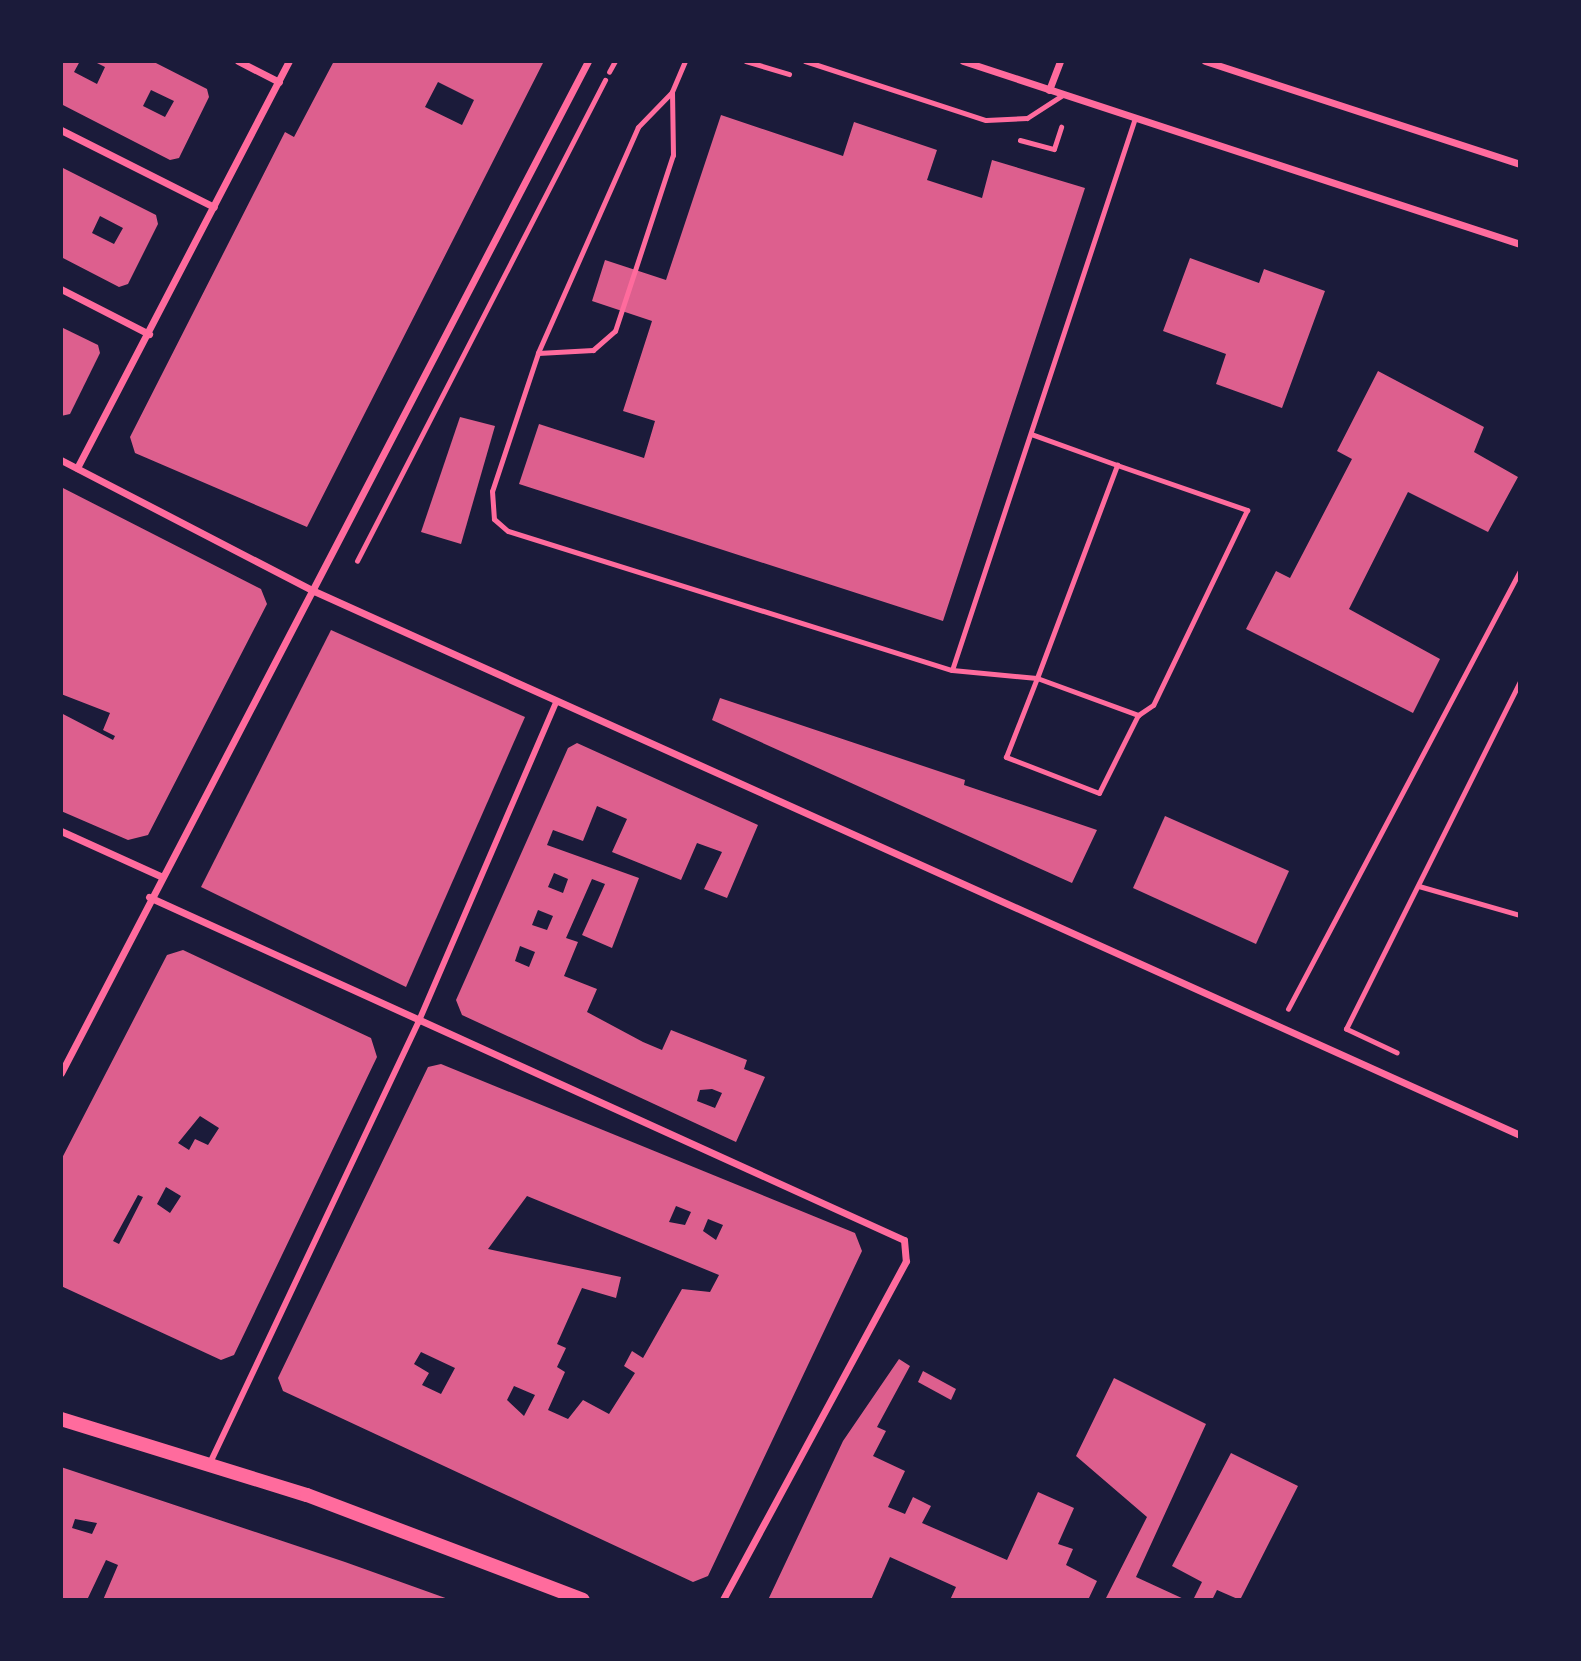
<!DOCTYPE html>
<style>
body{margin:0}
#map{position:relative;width:1581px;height:1661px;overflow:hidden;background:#1b1b3a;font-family:Rubik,sans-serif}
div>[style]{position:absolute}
.building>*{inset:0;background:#dd5f8e}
.path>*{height:4.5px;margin:-2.25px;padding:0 2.25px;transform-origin:2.25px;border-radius:2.25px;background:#ff6b9d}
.service>*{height:5px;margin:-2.5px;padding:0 2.5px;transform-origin:2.5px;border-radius:2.5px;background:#ff6b9d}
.pedestrian>*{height:6px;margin:-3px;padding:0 3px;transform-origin:3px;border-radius:3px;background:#ff6b9d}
.minor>*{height:7px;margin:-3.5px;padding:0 3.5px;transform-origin:3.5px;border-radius:3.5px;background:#ff6b9d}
.secondary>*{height:14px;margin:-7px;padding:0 7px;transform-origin:7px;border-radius:7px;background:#ff6b9d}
span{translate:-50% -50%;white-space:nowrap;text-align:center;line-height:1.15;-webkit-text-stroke:7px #1b1b3a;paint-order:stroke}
.frame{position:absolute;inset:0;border:63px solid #1b1b3a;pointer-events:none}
</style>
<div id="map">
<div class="building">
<div style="clip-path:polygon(evenodd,61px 61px,80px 61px,74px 72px,97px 84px,105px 67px,93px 61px,152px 61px,207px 89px,209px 97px,179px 158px,170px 160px,61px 104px,61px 61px,151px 90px,174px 101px,165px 117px,143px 106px,151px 90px)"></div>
<div style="clip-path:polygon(evenodd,334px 61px,544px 61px,307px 527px,135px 453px,130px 437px,285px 132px,294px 137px,334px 61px,438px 82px,474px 100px,462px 125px,425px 107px,438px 82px)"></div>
<div style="clip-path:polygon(721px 115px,843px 156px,854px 122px,937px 150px,927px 180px,982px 198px,992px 160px,1085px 188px,943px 621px,519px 484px,539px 424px,644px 458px,655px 421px,623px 411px,652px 321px,592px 301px,605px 260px,666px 280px)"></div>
<div style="clip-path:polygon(evenodd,61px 167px,156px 215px,158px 224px,128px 284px,119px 287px,61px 257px,61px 167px,100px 216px,123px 228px,114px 244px,92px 233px,100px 216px)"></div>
<div style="clip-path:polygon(1190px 258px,1259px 283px,1264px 269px,1325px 291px,1282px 408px,1216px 384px,1226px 354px,1163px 331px)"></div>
<div style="clip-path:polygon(61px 327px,98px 345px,100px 353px,70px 414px,61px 416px)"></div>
<div style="clip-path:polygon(1378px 371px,1484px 427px,1474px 452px,1518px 477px,1488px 532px,1408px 492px,1349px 609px,1440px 659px,1413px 713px,1246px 629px,1276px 571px,1290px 578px,1352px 459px,1337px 451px)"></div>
<div style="clip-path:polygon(460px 417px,495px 426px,461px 544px,421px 532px)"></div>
<div style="clip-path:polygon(61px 487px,261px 589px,267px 604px,148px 835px,128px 840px,61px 811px,61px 713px,113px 740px,115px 736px,103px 730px,110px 713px,61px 694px)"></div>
<div style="clip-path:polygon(331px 630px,525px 717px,406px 987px,201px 887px)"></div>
<div style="clip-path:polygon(720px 698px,965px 780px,964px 785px,1097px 830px,1072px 883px,712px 720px)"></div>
<div style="clip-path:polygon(evenodd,577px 743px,758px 825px,727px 898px,704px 889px,722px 852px,697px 843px,681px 880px,612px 852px,627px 819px,597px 806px,583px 841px,553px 830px,547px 845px,639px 878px,612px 948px,582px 935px,605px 884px,592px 879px,566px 938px,578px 942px,564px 976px,597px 989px,587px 1012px,643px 1042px,662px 1050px,671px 1030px,747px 1060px,744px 1069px,765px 1077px,736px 1142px,462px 1015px,456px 1000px,568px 748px,577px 743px,554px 873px,568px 879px,563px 893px,548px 887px,554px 873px,577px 743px,538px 910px,553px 916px,547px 930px,532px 925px,538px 910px,577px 743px,520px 946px,535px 952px,529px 967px,515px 961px,520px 946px,577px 743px,712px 1089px,722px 1093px,715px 1108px,697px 1101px,700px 1090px,712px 1089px)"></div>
<div style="clip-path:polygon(1165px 816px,1289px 871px,1256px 944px,1133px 888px)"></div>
<div style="clip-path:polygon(evenodd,183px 950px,371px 1038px,377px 1057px,234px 1355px,221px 1360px,61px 1286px,61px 1160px,167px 955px,183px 950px,200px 1116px,219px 1128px,208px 1145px,195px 1139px,189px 1150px,178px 1143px,200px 1116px,183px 950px,166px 1187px,181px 1196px,170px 1213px,157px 1204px,166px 1187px,183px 950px,138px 1195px,143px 1197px,119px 1244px,113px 1241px,138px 1195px)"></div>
<div style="clip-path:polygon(evenodd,441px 1064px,855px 1233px,862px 1251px,708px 1576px,693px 1582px,283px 1391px,278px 1378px,428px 1067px,441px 1064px,527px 1196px,719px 1275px,710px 1292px,682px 1289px,643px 1358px,632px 1351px,624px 1366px,635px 1373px,609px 1414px,583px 1400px,568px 1419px,548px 1410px,565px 1372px,557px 1367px,566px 1348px,557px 1344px,582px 1288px,616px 1298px,621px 1277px,488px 1249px,527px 1196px,441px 1064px,676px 1206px,691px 1212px,685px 1225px,669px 1222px,676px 1206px,441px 1064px,708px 1219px,723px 1225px,716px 1240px,703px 1231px,708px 1219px,441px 1064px,421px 1352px,455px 1368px,441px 1394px,422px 1385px,429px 1373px,414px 1364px,421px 1352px,441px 1064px,514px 1386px,535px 1395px,524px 1416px,507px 1400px,514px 1386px)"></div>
<div style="clip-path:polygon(899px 1359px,910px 1366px,877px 1427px,886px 1431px,873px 1456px,905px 1471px,888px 1507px,905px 1514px,913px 1497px,931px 1506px,922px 1523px,1007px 1560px,1038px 1492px,1074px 1508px,1058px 1544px,1073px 1549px,1066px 1565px,1097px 1581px,1088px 1600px,950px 1600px,956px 1587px,890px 1557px,871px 1600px,768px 1600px,843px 1441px)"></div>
<div style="clip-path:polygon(923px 1371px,956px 1389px,951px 1400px,918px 1382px)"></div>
<div style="clip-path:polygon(1114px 1378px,1206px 1424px,1136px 1577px,1186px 1600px,1105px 1600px,1147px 1517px,1076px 1456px)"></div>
<div style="clip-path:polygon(1231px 1453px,1298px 1486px,1240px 1600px,1217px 1590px,1212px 1600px,1193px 1600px,1202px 1582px,1172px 1566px)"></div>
<div style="clip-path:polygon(evenodd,61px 1467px,345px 1562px,451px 1600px,103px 1600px,118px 1565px,106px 1560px,87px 1600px,61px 1600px,61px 1467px,75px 1519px,97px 1523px,92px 1534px,72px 1528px,75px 1519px)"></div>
</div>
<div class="path">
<div style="left:746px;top:61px;width:45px;rotate:16.8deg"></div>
<div style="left:609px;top:72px;width:13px;rotate:-61deg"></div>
<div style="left:1020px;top:140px;width:35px;rotate:15deg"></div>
<div style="left:1054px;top:149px;width:23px;rotate:-72deg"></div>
<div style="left:357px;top:561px;width:541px;rotate:-62.72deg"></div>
<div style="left:1419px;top:886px;width:105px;rotate:16deg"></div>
<div style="left:1288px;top:1009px;width:497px;rotate:-62.1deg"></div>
<div style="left:1397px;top:1053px;width:56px;rotate:-154.8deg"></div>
<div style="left:1346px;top:1029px;width:388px;rotate:-63.4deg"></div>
</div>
<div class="service">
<div style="left:685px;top:61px;width:34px;rotate:113deg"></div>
<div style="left:672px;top:92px;width:49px;rotate:134.2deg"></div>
<div style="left:638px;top:127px;width:247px;rotate:113.9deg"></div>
<div style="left:538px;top:353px;width:145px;rotate:108.4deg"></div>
<div style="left:492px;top:491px;width:28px;rotate:86deg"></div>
<div style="left:494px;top:519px;width:18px;rotate:41deg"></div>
<div style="left:508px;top:531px;width:465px;rotate:17.4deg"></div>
<div style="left:952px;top:670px;width:582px;rotate:-71.66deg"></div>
<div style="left:805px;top:61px;width:190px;rotate:18.1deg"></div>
<div style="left:986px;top:120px;width:41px;rotate:-2.8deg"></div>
<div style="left:1027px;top:118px;width:44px;rotate:-33deg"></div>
<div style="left:538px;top:353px;width:55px;rotate:-3.1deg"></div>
<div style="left:593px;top:350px;width:29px;rotate:-41deg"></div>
<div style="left:615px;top:331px;width:185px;rotate:-71.8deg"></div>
<div style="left:673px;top:155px;width:63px;rotate:-90.9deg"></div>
<div style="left:1117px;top:465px;width:138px;rotate:19.1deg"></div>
<div style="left:1247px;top:510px;width:216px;rotate:115.7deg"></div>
<div style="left:1153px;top:705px;width:18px;rotate:146deg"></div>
<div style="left:952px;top:670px;width:85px;rotate:5.4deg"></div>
<div style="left:1037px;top:678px;width:108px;rotate:20.1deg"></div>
<div style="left:1138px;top:715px;width:87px;rotate:116.6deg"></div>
<div style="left:1099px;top:793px;width:100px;rotate:-158.8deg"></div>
<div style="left:1006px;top:757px;width:85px;rotate:-68.6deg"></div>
<div style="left:1037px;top:678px;width:228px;rotate:-69.4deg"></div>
<div style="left:1117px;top:465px;width:91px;rotate:-160.2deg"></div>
</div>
<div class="pedestrian">
<div style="left:210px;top:1463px;width:487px;rotate:-64.7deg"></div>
<div style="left:418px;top:1023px;width:348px;rotate:-66.7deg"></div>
</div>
<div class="minor">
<div style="left:238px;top:61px;width:46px;rotate:27.1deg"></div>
<div style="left:963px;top:61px;width:586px;rotate:18.19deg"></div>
<div style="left:1205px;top:61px;width:331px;rotate:18.1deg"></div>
<div style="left:1049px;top:90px;width:31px;rotate:-69deg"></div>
<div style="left:61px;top:130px;width:171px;rotate:26.7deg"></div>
<div style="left:61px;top:289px;width:99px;rotate:27.1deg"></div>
<div style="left:61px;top:460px;width:285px;rotate:27.4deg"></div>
<div style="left:314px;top:591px;width:1323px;rotate:24.28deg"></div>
<div style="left:77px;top:468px;width:459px;rotate:-62.5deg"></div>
<div style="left:61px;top:831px;width:109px;rotate:24.4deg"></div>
<div style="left:149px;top:897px;width:829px;rotate:24.43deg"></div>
<div style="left:904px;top:1240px;width:21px;rotate:85deg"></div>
<div style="left:906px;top:1261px;width:385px;rotate:118.4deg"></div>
<div style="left:61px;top:1073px;width:1141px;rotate:-62.49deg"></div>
</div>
<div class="secondary">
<div style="left:61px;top:1419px;width:257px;rotate:17.2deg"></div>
<div style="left:307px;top:1495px;width:295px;rotate:20.8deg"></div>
</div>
<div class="frame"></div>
</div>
